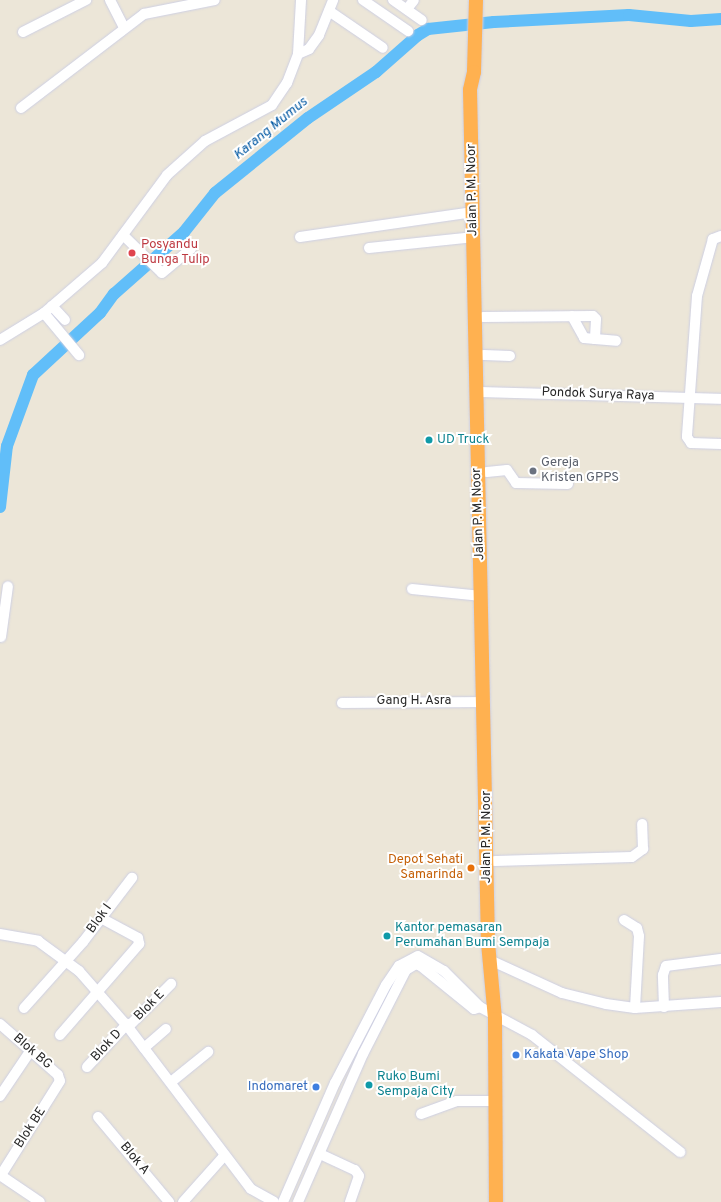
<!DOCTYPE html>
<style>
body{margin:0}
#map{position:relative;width:721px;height:1202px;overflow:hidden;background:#ece6d8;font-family:Overpass,sans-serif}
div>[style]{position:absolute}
.river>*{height:12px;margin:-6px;padding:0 6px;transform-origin:6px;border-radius:6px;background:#61bef9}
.roads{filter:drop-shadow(0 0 1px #cdcfe3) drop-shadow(0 0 1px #cdcfe3)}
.minor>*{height:10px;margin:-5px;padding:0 5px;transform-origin:5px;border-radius:5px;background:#fff}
.highway>*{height:14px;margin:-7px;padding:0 7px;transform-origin:7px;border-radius:7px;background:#ffb150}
.dots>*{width:11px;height:11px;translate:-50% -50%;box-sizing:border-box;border:2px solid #fff;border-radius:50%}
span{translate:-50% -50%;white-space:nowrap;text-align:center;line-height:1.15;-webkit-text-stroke:4px #fff;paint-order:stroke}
.street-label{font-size:13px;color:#282828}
.health-label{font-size:13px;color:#be3a42}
.left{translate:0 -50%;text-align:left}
.culture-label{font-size:13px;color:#0d838f}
.worship-label{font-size:13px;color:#5b616d}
.food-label{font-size:13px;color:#c56008}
.right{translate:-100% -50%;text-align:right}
.shop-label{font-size:13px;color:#366cbe}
.water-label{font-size:14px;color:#0258a2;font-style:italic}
</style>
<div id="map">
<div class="river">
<div style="left:0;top:507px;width:61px;rotate:-83.5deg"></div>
<div style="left:7px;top:446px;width:76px;rotate:-69.9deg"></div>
<div style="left:33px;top:375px;width:91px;rotate:-42.8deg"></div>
<div style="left:100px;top:313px;width:24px;rotate:-54deg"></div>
<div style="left:114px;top:294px;width:94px;rotate:-41.5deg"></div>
<div style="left:184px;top:232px;width:50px;rotate:-51.5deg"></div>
<div style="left:215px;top:193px;width:119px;rotate:-38.9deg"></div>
<div style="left:308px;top:118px;width:82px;rotate:-34.1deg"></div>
<div style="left:376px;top:72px;width:56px;rotate:-41.4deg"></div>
<div style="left:418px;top:35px;width:12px;rotate:-31deg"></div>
<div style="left:428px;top:29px;width:66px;rotate:-6.1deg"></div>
<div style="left:494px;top:22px;width:135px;rotate:-3deg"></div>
<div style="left:629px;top:15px;width:62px;rotate:5.5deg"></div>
<div style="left:691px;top:21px;width:30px;rotate:-4deg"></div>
</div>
<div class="roads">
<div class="minor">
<div style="left:110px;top:0;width:31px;rotate:63deg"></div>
<div style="left:363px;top:0;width:55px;rotate:34.6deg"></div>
<div style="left:393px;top:0;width:35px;rotate:35deg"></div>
<div style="left:407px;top:9px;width:11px;rotate:-52deg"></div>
<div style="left:329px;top:11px;width:65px;rotate:34.4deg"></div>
<div style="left:23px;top:32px;width:71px;rotate:-26.9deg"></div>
<div style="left:298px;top:54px;width:12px;rotate:-24deg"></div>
<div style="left:309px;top:49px;width:17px;rotate:-54deg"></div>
<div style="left:319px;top:35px;width:38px;rotate:-68deg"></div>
<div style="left:21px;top:108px;width:155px;rotate:-37.4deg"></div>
<div style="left:144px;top:14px;width:72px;rotate:-11.2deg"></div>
<div style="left:123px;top:235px;width:54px;rotate:44.3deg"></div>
<div style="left:162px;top:273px;width:38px;rotate:-40deg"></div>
<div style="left:721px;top:236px;width:9px;rotate:159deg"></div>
<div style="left:713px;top:239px;width:59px;rotate:105.7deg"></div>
<div style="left:697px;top:296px;width:141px;rotate:94.1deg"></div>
<div style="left:687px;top:437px;width:7px;rotate:56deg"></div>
<div style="left:691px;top:443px;width:30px;rotate:2deg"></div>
<div style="left:300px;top:237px;width:175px;rotate:-8.2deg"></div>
<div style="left:369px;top:248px;width:106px;rotate:-6deg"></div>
<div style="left:52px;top:306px;width:19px;rotate:47deg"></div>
<div style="left:44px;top:313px;width:55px;rotate:50.2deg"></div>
<div style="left:572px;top:316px;width:25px;rotate:61deg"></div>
<div style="left:584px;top:338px;width:11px;rotate:5deg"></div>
<div style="left:483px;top:317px;width:110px;rotate:-0.5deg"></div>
<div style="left:593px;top:316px;width:4px;rotate:45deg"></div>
<div style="left:596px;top:319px;width:20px;rotate:93deg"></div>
<div style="left:595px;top:339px;width:21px;rotate:5deg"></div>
<div style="left:0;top:340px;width:52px;rotate:-31.5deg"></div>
<div style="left:44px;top:313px;width:77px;rotate:-40.8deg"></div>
<div style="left:102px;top:263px;width:109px;rotate:-53.5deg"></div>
<div style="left:167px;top:175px;width:51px;rotate:-41.8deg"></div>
<div style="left:205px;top:141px;width:76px;rotate:-28.2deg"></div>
<div style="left:272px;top:105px;width:27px;rotate:-56deg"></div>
<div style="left:287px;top:83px;width:31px;rotate:-69deg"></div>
<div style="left:298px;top:54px;width:54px;rotate:-86.8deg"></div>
<div style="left:484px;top:355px;width:26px;rotate:2deg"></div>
<div style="left:476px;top:392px;width:245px;rotate:1.6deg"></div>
<div style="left:487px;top:472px;width:20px;rotate:-6deg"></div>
<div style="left:507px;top:470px;width:16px;rotate:55deg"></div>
<div style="left:516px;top:483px;width:52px;rotate:1.1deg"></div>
<div style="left:412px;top:589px;width:70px;rotate:5.7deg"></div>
<div style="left:1px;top:637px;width:51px;rotate:-82.2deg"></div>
<div style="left:342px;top:703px;width:143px;rotate:-0.4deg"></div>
<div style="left:495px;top:861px;width:137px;rotate:-1.7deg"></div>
<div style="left:632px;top:857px;width:14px;rotate:-36deg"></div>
<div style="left:643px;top:849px;width:25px;rotate:-92deg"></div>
<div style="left:624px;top:920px;width:15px;rotate:32deg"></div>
<div style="left:637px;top:928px;width:8px;rotate:76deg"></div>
<div style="left:639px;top:936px;width:72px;rotate:93.2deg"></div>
<div style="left:0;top:934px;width:39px;rotate:10deg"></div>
<div style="left:38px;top:941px;width:51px;rotate:36.2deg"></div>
<div style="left:79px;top:971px;width:74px;rotate:48.8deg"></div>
<div style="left:128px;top:1027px;width:203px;rotate:52.8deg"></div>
<div style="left:251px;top:1189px;width:26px;rotate:29deg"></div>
<div style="left:492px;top:961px;width:77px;rotate:24.6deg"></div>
<div style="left:562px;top:993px;width:45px;rotate:14deg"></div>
<div style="left:606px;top:1004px;width:29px;rotate:8deg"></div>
<div style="left:635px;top:1008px;width:86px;rotate:-4deg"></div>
<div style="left:664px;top:1007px;width:32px;rotate:-92deg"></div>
<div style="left:663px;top:975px;width:9px;rotate:-72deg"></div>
<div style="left:666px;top:966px;width:55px;rotate:-7.3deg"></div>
<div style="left:24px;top:1008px;width:89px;rotate:-48.2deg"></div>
<div style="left:83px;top:942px;width:81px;rotate:-52.6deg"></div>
<div style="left:0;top:1024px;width:77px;rotate:41.3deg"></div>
<div style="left:58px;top:1075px;width:6px;rotate:72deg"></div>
<div style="left:60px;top:1081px;width:111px;rotate:122.1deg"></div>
<div style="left:128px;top:1027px;width:61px;rotate:-45deg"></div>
<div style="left:60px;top:1035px;width:121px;rotate:-49deg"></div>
<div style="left:139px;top:944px;width:6px;rotate:-99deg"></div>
<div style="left:138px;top:938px;width:42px;rotate:-151.6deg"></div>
<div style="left:144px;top:1048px;width:29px;rotate:-41deg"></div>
<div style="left:87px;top:1067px;width:59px;rotate:-47.1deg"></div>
<div style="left:171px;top:1082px;width:48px;rotate:-39deg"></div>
<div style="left:0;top:1096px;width:55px;rotate:-56deg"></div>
<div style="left:421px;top:1114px;width:38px;rotate:-20deg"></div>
<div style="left:457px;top:1101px;width:38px"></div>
<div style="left:98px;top:1117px;width:111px;rotate:50.1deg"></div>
<div style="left:320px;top:1154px;width:38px;rotate:25deg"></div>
<div style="left:355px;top:1170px;width:7px;rotate:56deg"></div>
<div style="left:359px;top:1176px;width:28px;rotate:109deg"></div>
<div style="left:0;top:1175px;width:48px;rotate:34deg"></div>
<div style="left:183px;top:1202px;width:62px;rotate:-48.3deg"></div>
<div style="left:283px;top:1202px;width:130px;rotate:-66.4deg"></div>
<div style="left:335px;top:1083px;width:110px;rotate:-62.5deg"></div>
<div style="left:386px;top:985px;width:23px;rotate:-56deg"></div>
<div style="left:399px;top:966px;width:21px;rotate:-28deg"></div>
<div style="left:418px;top:956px;width:30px;rotate:30deg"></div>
<div style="left:444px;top:971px;width:51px;rotate:45deg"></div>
<div style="left:480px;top:1007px;width:59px;rotate:28.3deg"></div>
<div style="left:532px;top:1035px;width:189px;rotate:38.3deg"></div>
<div style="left:298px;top:1202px;width:162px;rotate:-66.3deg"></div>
<div style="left:363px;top:1054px;width:94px;rotate:-62.9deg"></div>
<div style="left:406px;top:970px;width:12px;rotate:-31deg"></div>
<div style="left:416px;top:964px;width:5px;rotate:22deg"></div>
<div style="left:421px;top:966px;width:68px;rotate:39.1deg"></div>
<div style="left:474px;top:1009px;width:6px;rotate:-18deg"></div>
</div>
<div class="highway">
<div style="left:476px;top:0;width:72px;rotate:91.6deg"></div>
<div style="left:474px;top:72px;width:18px;rotate:103deg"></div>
<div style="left:470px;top:90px;width:853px;rotate:88.79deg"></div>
<div style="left:488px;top:943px;width:76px;rotate:84.7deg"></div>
<div style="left:495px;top:1019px;width:183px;rotate:89.7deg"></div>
</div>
</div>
<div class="dots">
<div style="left:132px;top:253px;background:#e0444e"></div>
<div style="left:429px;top:440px;background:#0f9aa8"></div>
<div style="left:533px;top:471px;background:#6b7280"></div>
<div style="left:471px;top:868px;background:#e8710a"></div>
<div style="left:387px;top:936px;background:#0f9aa8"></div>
<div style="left:516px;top:1055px;background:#3f7fe0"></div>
<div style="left:369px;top:1085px;background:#0f9aa8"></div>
<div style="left:316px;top:1087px;background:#3f7fe0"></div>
</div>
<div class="street-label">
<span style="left:473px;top:190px;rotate:-91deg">Jalan P. M. Noor</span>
<span style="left:598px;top:395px;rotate:2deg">Pondok Surya Raya</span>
<span style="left:479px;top:514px;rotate:-92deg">Jalan P. M. Noor</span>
<span style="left:414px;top:701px">Gang H. Asra</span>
<span style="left:487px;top:837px;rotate:-90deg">Jalan P. M. Noor</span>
<span style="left:100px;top:919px;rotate:-54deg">Blok I</span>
<span style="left:150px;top:1006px;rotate:-45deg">Blok E</span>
<span style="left:107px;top:1046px;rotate:-47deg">Blok D</span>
<span style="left:32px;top:1052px;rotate:41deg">Blok BG</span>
<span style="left:31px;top:1128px;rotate:-57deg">Blok BE</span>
<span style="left:134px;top:1159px;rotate:50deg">Blok A</span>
</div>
<div class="health-label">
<span class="left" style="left:141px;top:253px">Posyandu<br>Bunga Tulip</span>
</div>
<div class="culture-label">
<span class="left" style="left:437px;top:440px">UD Truck</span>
<span class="left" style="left:395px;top:936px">Kantor pemasaran<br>Perumahan Bumi Sempaja</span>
<span class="left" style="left:377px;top:1085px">Ruko Bumi<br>Sempaja City</span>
</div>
<div class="worship-label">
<span class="left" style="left:541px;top:471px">Gereja<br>Kristen GPPS</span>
</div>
<div class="food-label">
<span class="right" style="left:463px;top:868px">Depot Sehati<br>Samarinda</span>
</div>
<div class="shop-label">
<span class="left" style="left:524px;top:1055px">Kakata Vape Shop</span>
<span class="right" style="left:308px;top:1087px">Indomaret</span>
</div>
<div class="water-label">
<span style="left:271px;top:129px;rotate:-39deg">Karang Mumus</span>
</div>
</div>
